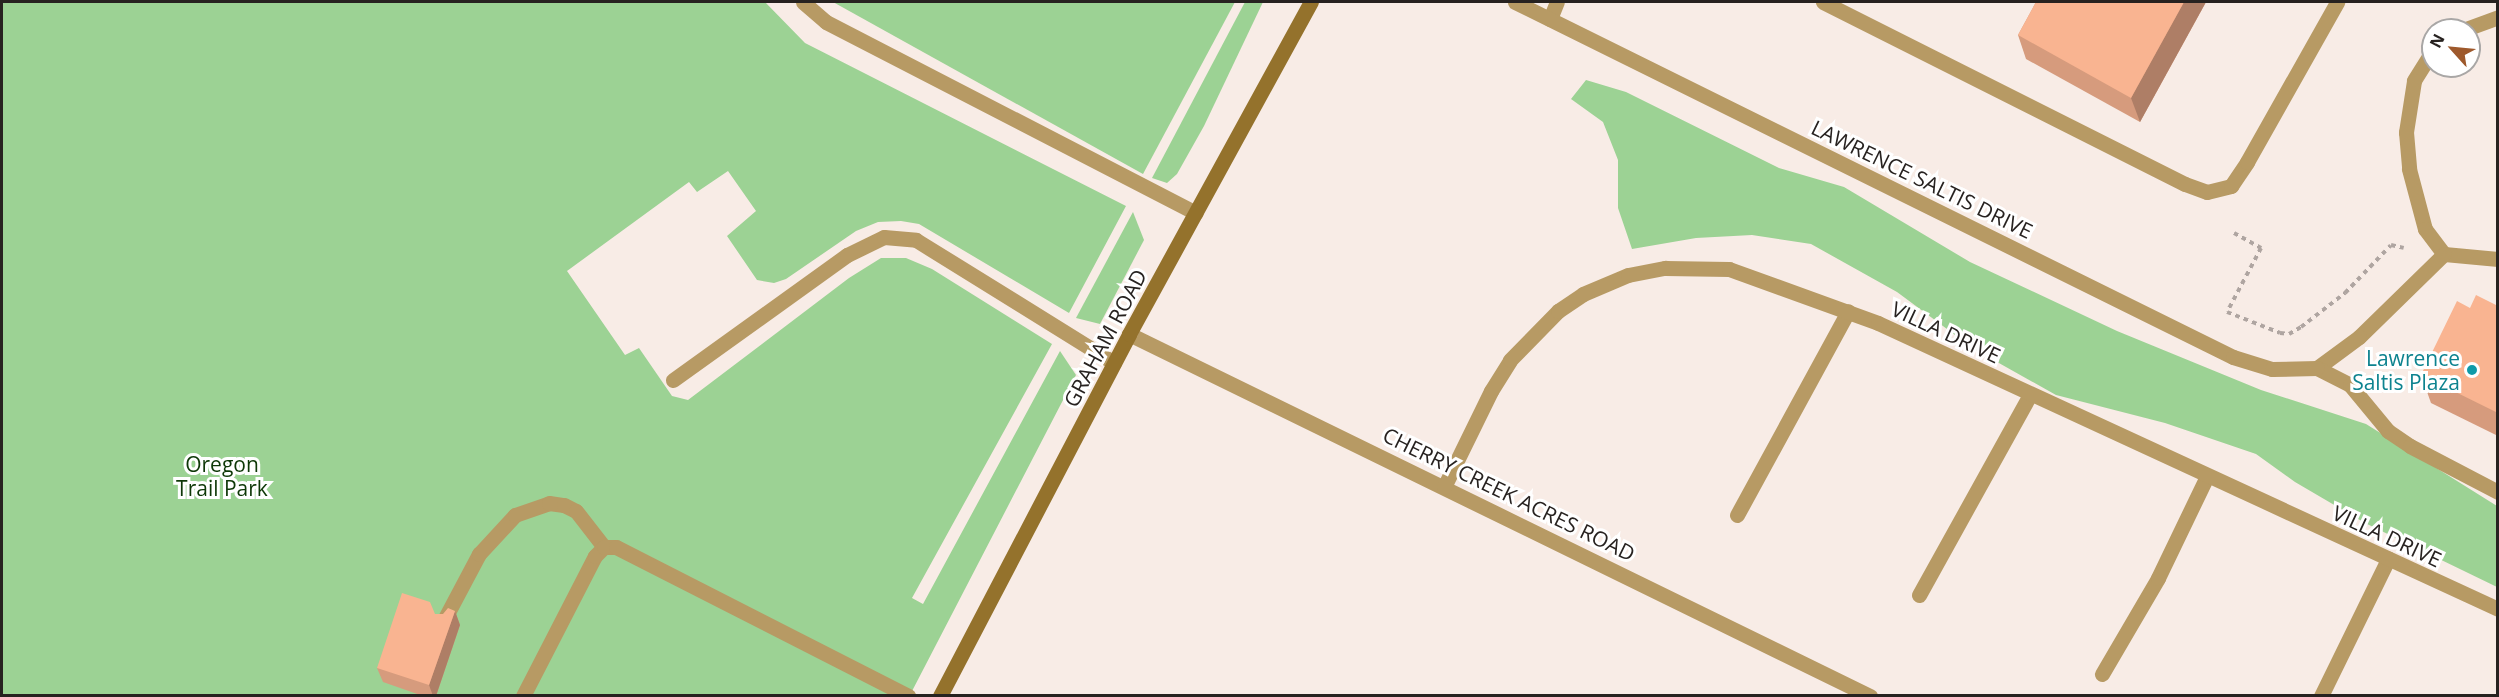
<!DOCTYPE html>
<style>
body{margin:0}
#map{position:relative;width:2499px;height:697px;overflow:hidden;background:#f8ece6;font-family:"Open Sans",sans-serif}
div>[style]{position:absolute}
.green>*{inset:0;background:#9cd294}
.path>*{height:4px;margin-top:-2px;transform-origin:0;background:repeating-linear-gradient(90deg,#afa5a1 0 4.5px,transparent 0 9px)}
.lane>*{height:15px;margin:-7.5px;padding:0 7.5px;transform-origin:7.5px;border-radius:7.5px;background:#b79a64}
.street>*{height:15px;margin:-7.5px;padding:0 7.5px;transform-origin:7.5px;border-radius:7.5px;background:#b79a64}
.secondary>*{height:15px;margin:-7.5px;padding:0 7.5px;transform-origin:7.5px;border-radius:7.5px;background:#94722c}
.wall>*{inset:0;background:#d69b7d}
.shaded-wall>*{inset:0;background:#ae7e66}
.building>*{inset:0;background:#f9b491}
.dots>*{width:16px;height:16px;translate:-50% -50%;box-sizing:border-box;border:3px solid #fff;border-radius:50%}
span{translate:-50% -50%;white-space:nowrap;text-align:center;line-height:1.15;-webkit-text-stroke:6px #fff;paint-order:stroke}
.street-label{font-size:21px;color:#272220}
.culture-label{font-size:21px;color:#0d838f}
.right{translate:-100% -50%;text-align:right}
.park-label{font-size:21px;color:#0e3807}
.frame{position:absolute;inset:0;border:3px solid #272220;pointer-events:none}
.north{position:absolute;left:2421px;top:18px;width:60px;height:60px;box-sizing:border-box;background:#fff;border:2px solid #a9a7a6;border-radius:50%;rotate:297deg;font-size:16px;font-weight:700;line-height:24px;text-align:center;color:#272220}
.north::after{content:'';display:block;margin:auto;width:21px;height:27px;background:#9e592c;clip-path:polygon(50% 0,100% 100%,50% 72%,0 100%)}
</style>
<div id="map">
<div class="green">
<div style="clip-path:polygon(2px 2px,765px 2px,805px 43px,1126px 206px,1069px 313px,919px 224px,901px 221px,878px 222px,856px 231px,786px 279px,774px 283px,757px 280px,727px 236px,756px 211px,728px 171px,697px 192px,689px 182px,567px 271px,625px 355px,639px 348px,672px 396px,688px 400px,849px 278px,881px 258px,906px 258px,932px 269px,1052px 344px,912px 598px,923px 604px,1060px 351px,1076px 375px,910px 695px,2px 695px)"></div>
<div style="clip-path:polygon(833px 2px,1235px 2px,1143px 174px)"></div>
<div style="clip-path:polygon(1245px 2px,1263px 2px,1204px 126px,1177px 174px,1167px 183px,1152px 178px)"></div>
<div style="clip-path:polygon(1586px 80px,1626px 92px,1779px 168px,1844px 187px,1970px 262px,2117px 331px,2261px 390px,2366px 424px,2497px 506px,2497px 587px,2365px 523px,2295px 482px,2256px 454px,2165px 423px,2056px 395px,1974px 349px,1897px 292px,1811px 244px,1752px 235px,1696px 238px,1632px 249px,1618px 208px,1618px 160px,1603px 122px,1571px 99px)"></div>
<div style="clip-path:polygon(1133px 212px,1144px 240px,1100px 324px,1076px 318px)"></div>
</div>
<div class="path">
<div style="left:2234px;top:233px;width:31px;rotate:29deg"></div>
<div style="left:2261px;top:248px;width:72px;rotate:118deg"></div>
<div style="left:2227px;top:312px;width:57px;rotate:21.6deg"></div>
<div style="left:2280px;top:333px;width:9px;rotate:6deg"></div>
<div style="left:2289px;top:334px;width:14px;rotate:-30deg"></div>
<div style="left:2301px;top:327px;width:56px;rotate:-37.7deg"></div>
<div style="left:2345px;top:293px;width:66px;rotate:-46.2deg"></div>
<div style="left:2391px;top:245px;width:13px;rotate:13deg"></div>
</div>
<div class="lane">
<div style="left:803px;top:2px;width:30px;rotate:41deg"></div>
<div style="left:826px;top:22px;width:416px;rotate:27.3deg"></div>
<div style="left:1823px;top:2px;width:405px;rotate:26.7deg"></div>
<div style="left:2185px;top:184px;width:23px;rotate:20deg"></div>
<div style="left:2207px;top:192px;width:25px;rotate:-14deg"></div>
<div style="left:2231px;top:186px;width:29px;rotate:-56deg"></div>
<div style="left:2247px;top:162px;width:184px;rotate:-60.6deg"></div>
<div style="left:1550px;top:19px;width:18px;rotate:-68deg"></div>
<div style="left:2463px;top:30px;width:37px;rotate:-20deg"></div>
<div style="left:2433px;top:50px;width:36px;rotate:122deg"></div>
<div style="left:2414px;top:81px;width:52px;rotate:98.9deg"></div>
<div style="left:2406px;top:132px;width:37px;rotate:85deg"></div>
<div style="left:2409px;top:169px;width:62px;rotate:75.1deg"></div>
<div style="left:2425px;top:229px;width:31px;rotate:53deg"></div>
<div style="left:2498px;top:259px;width:54px;rotate:-174.7deg"></div>
<div style="left:2444px;top:254px;width:119px;rotate:135.7deg"></div>
<div style="left:2359px;top:337px;width:52px;rotate:143.6deg"></div>
<div style="left:2317px;top:368px;width:37px;rotate:27deg"></div>
<div style="left:2350px;top:385px;width:60px;rotate:50.4deg"></div>
<div style="left:2388px;top:431px;width:27px;rotate:34deg"></div>
<div style="left:2410px;top:446px;width:99px;rotate:27.6deg"></div>
<div style="left:673px;top:380px;width:214px;rotate:-35.7deg"></div>
<div style="left:847px;top:255px;width:41px;rotate:-25.9deg"></div>
<div style="left:884px;top:237px;width:32px;rotate:5deg"></div>
<div style="left:916px;top:240px;width:233px;rotate:31.8deg"></div>
<div style="left:1737px;top:515px;width:232px;rotate:-61.4deg"></div>
<div style="left:1919px;top:595px;width:229px;rotate:-61deg"></div>
<div style="left:444px;top:620px;width:75px;rotate:-62.1deg"></div>
<div style="left:479px;top:554px;width:53px;rotate:-47.3deg"></div>
<div style="left:515px;top:515px;width:36px;rotate:-19deg"></div>
<div style="left:549px;top:503px;width:15px;rotate:8deg"></div>
<div style="left:564px;top:505px;width:13px;rotate:27deg"></div>
<div style="left:576px;top:511px;width:46px;rotate:52.1deg"></div>
<div style="left:2102px;top:674px;width:111px;rotate:-59.7deg"></div>
<div style="left:2158px;top:578px;width:113px;rotate:-64.3deg"></div>
<div style="left:523px;top:696px;width:157px;rotate:-62.8deg"></div>
<div style="left:595px;top:556px;width:13px;rotate:-45deg"></div>
<div style="left:604px;top:547px;width:12px"></div>
<div style="left:616px;top:547px;width:328px;rotate:27deg"></div>
<div style="left:2321px;top:696px;width:153px;rotate:-63.9deg"></div>
</div>
<div class="street">
<div style="left:1515px;top:2px;width:801px;rotate:26.31deg"></div>
<div style="left:2233px;top:357px;width:41px;rotate:17.1deg"></div>
<div style="left:2272px;top:369px;width:45px;rotate:-1.3deg"></div>
<div style="left:1129px;top:334px;width:825px;rotate:26.04deg"></div>
<div style="left:1444px;top:487px;width:107px;rotate:-63.9deg"></div>
<div style="left:1491px;top:391px;width:36px;rotate:-58deg"></div>
<div style="left:1510px;top:360px;width:69px;rotate:-45.6deg"></div>
<div style="left:1558px;top:311px;width:30px;rotate:-34deg"></div>
<div style="left:1583px;top:294px;width:49px;rotate:-22.9deg"></div>
<div style="left:1628px;top:275px;width:38px;rotate:-11deg"></div>
<div style="left:1665px;top:268px;width:64px;rotate:0.9deg"></div>
<div style="left:1729px;top:269px;width:158px;rotate:19.9deg"></div>
<div style="left:1878px;top:323px;width:683px;rotate:24.76deg"></div>
</div>
<div class="secondary">
<div style="left:940px;top:696px;width:408px;rotate:-62.4deg"></div>
<div style="left:1129px;top:334px;width:379px;rotate:-61.3deg"></div>
</div>
<div class="wall">
<div style="clip-path:polygon(2036px 2px,2206px 2px,2140px 122px,2026px 59px,2018px 35px)"></div>
<div style="clip-path:polygon(2498px 306px,2498px 436px,2431px 403px,2421px 375px,2470px 308px)"></div>
<div style="clip-path:polygon(455px 611px,460px 625px,436px 696px,423px 696px,383px 682px,377px 668px,435px 614px,443px 614px)"></div>
</div>
<div class="shaded-wall">
<div style="clip-path:polygon(2184px 2px,2206px 2px,2140px 122px,2131px 98px)"></div>
<div style="clip-path:polygon(455px 611px,460px 625px,436px 696px,433px 696px,429px 685px)"></div>
</div>
<div class="building">
<div style="clip-path:polygon(2036px 2px,2184px 2px,2131px 98px,2018px 35px)"></div>
<div style="clip-path:polygon(2476px 295px,2498px 306px,2498px 413px,2421px 375px,2457px 301px,2470px 308px)"></div>
<div style="clip-path:polygon(402px 593px,430px 602px,435px 614px,443px 614px,448px 608px,455px 611px,429px 685px,377px 668px)"></div>
</div>
<div class="dots">
<div style="left:2472px;top:370px;background:#0f9aa8"></div>
</div>
<div class="street-label">
<span style="left:1922px;top:179px;rotate:26deg">LAWRENCE SALTIS DRIVE</span>
<span style="left:1946px;top:332px;rotate:25deg">VILLA DRIVE</span>
<span style="left:1105px;top:338px;rotate:-62deg">GRAHAM ROAD</span>
<span style="left:1509px;top:494px;rotate:26deg">CHERRY CREEK ACRES ROAD</span>
<span style="left:2387px;top:536px;rotate:25deg">VILLA DRIVE</span>
</div>
<div class="culture-label">
<span class="right" style="left:2460px;top:370px">Lawrence<br>Saltis Plaza</span>
</div>
<div class="park-label">
<span style="left:222px;top:476px">Oregon<br>Trail Park</span>
</div>
<div class="frame"></div>
<div class="north">N</div>
</div>
